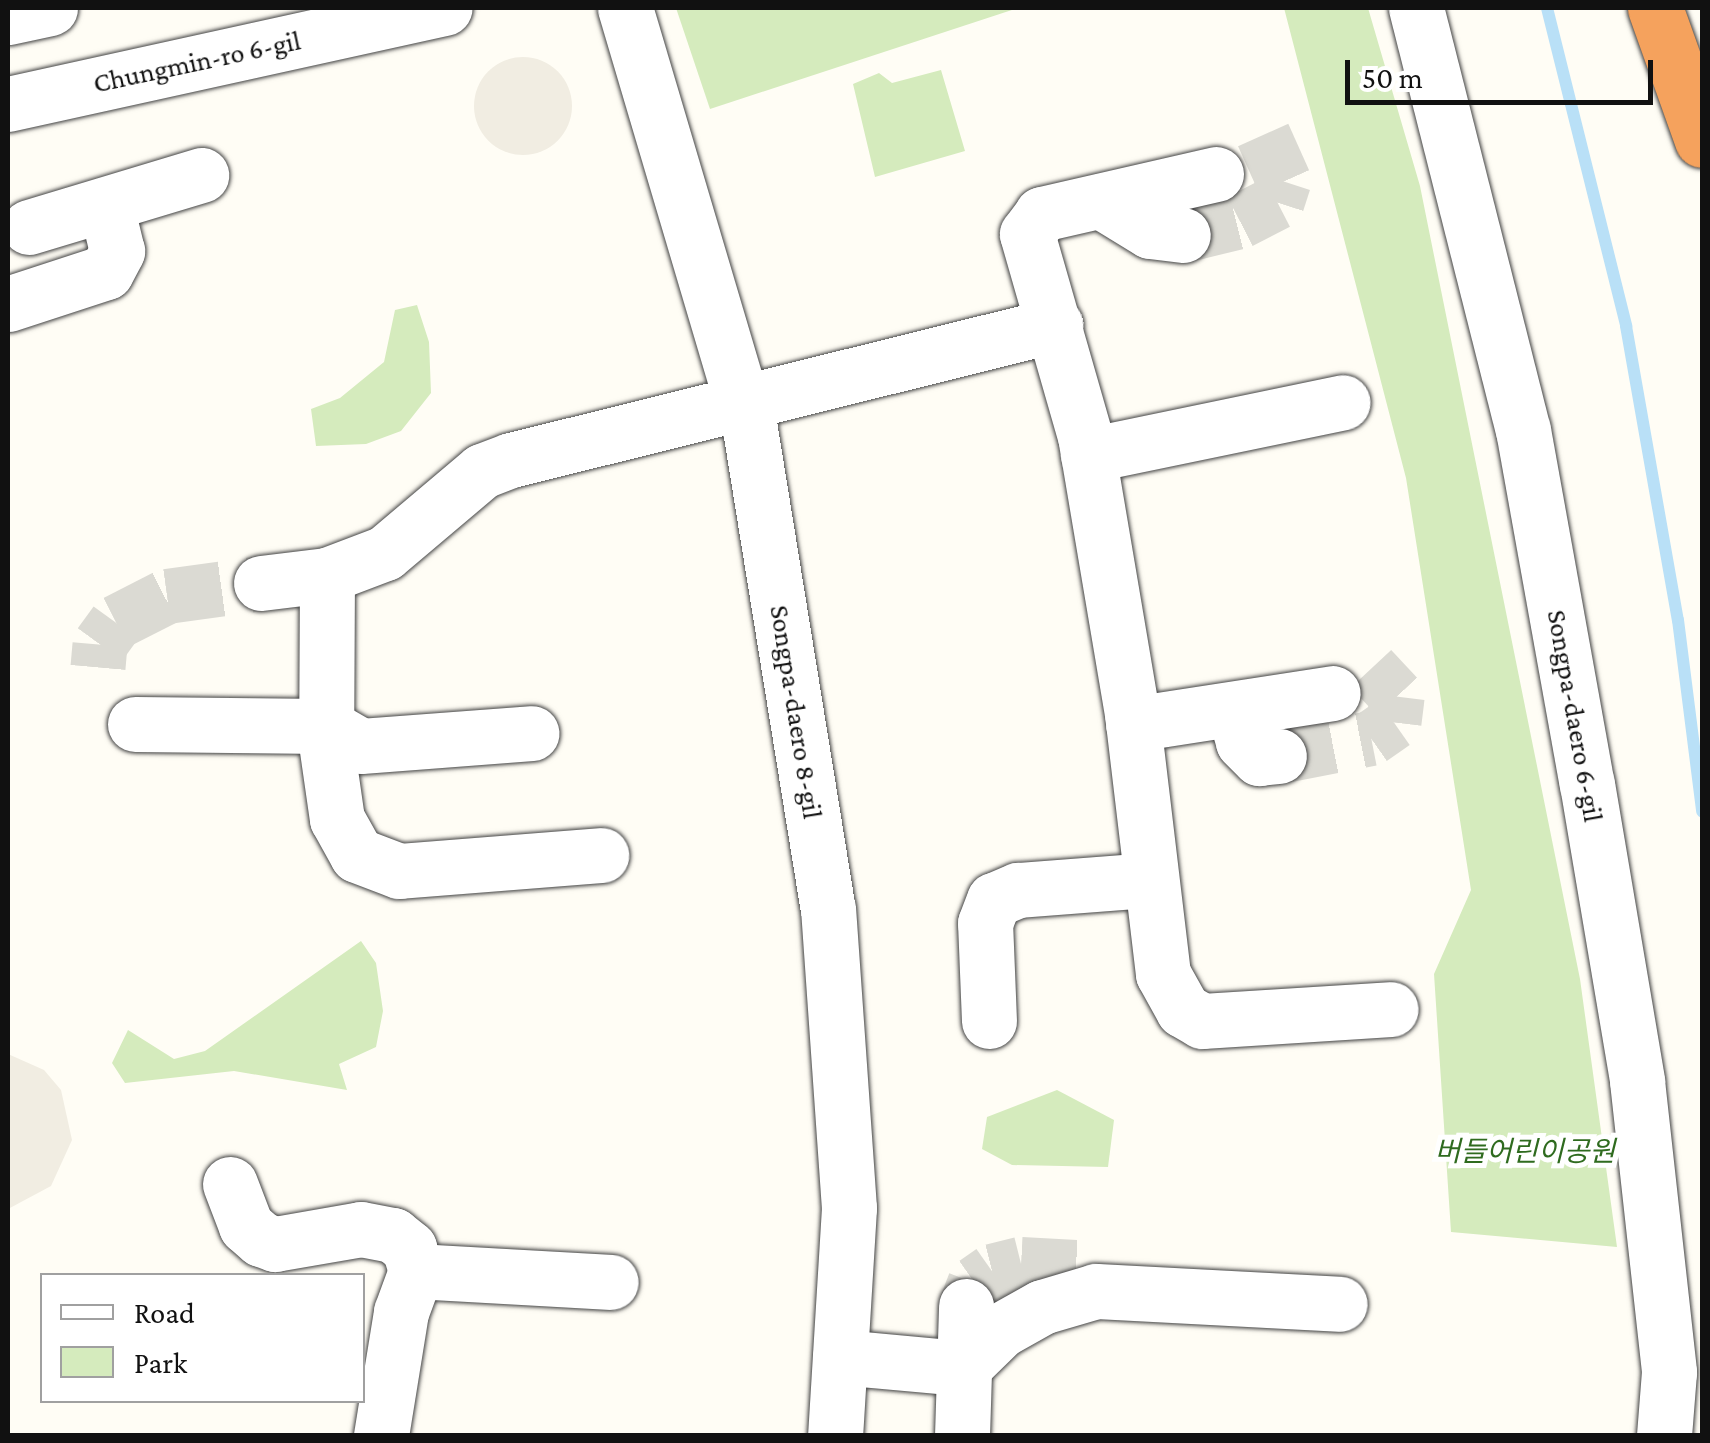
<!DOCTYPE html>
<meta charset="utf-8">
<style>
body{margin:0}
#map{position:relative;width:1710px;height:1443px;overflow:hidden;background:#fffdf5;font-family:"Crimson Pro","Noto Sans KR",serif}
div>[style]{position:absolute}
.green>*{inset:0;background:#d5ebbd}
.plaza>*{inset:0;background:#f1ede2}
.round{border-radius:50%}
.stream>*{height:12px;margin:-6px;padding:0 6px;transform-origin:6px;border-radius:6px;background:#b9e0f7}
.minor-tunnel>*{height:55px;margin-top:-27.5px;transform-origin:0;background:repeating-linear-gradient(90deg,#dbdad3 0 55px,transparent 0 83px)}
.roads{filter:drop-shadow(0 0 2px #444) drop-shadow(0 0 2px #444)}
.minor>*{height:55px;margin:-27.5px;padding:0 27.5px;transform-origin:27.5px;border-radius:27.5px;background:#fff}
.highway>*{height:55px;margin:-27.5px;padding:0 27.5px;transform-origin:27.5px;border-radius:27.5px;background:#f5a25d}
span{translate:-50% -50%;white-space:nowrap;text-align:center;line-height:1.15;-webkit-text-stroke:10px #fff;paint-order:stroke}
.street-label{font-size:28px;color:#111}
.park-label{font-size:28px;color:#2f6b1f;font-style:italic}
.frame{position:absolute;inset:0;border:10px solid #111;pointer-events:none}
.legend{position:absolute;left:40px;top:1273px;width:325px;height:130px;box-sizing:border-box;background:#fff;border:2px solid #a0a0a0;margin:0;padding:12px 18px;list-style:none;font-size:30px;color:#111}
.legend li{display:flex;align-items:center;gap:20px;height:50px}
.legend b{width:50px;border:2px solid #a0a0a0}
.scale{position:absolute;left:1345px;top:60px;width:308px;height:45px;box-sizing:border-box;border:5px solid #111;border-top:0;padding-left:12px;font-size:30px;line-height:35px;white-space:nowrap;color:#111;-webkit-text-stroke:8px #fff;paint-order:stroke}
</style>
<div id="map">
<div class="green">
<div style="clip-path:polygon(676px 8px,1018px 8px,710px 109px)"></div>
<div style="clip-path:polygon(1284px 8px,1368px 8px,1420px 186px,1580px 979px,1617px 1247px,1451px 1232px,1434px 974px,1471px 890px,1406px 478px)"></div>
<div style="clip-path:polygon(941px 70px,965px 151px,875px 177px,853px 84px,879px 73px,892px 83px)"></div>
<div style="clip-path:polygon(417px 305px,429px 342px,431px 393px,401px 431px,366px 444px,316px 446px,311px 409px,340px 398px,384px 362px,395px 310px)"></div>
<div style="clip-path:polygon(361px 941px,376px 963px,383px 1011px,376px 1047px,339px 1064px,347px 1090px,234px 1071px,125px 1083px,112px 1063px,128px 1030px,174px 1059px,205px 1051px)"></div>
<div style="clip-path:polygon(1057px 1090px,1114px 1120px,1108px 1167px,1012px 1165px,982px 1149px,987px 1117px)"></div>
</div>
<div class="plaza">
<div class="round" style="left:474px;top:57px;width:98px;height:98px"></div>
<div style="clip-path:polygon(8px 1054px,44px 1070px,61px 1090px,72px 1140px,51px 1186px,8px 1209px)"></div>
</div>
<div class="stream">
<div style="left:1547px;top:8px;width:328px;rotate:76deg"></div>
<div style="left:1626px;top:326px;width:299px;rotate:80deg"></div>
<div style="left:1678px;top:620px;width:193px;rotate:82.8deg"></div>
</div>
<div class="minor-tunnel">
<div style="left:1183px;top:235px;width:59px;rotate:-13.8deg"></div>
<div style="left:1240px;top:221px;width:42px;rotate:-27.2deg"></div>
<div style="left:1277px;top:202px;width:22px;rotate:-72deg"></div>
<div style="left:1284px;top:181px;width:51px;rotate:-114.1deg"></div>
<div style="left:98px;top:667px;width:23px;rotate:-85deg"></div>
<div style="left:100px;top:644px;width:27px;rotate:-54deg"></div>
<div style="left:116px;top:622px;width:57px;rotate:-27deg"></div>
<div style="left:167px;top:596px;width:95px;rotate:-7.9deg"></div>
<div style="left:1279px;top:756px;width:94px;rotate:-11.1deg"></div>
<div style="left:1371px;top:738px;width:28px;rotate:-35deg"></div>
<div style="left:1394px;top:722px;width:26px;rotate:-83deg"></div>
<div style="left:1397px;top:696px;width:38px;rotate:-133deg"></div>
<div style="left:966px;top:1306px;width:25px;rotate:-69deg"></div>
<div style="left:975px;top:1283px;width:21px;rotate:-35deg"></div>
<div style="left:992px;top:1271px;width:30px;rotate:-14deg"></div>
<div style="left:1021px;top:1264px;width:73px;rotate:3.1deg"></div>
</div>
<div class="roads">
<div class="minor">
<div style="left:625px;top:8px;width:439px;rotate:73.5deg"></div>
<div style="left:750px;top:429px;width:485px;rotate:80.8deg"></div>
<div style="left:828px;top:908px;width:301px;rotate:86deg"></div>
<div style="left:849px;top:1208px;width:228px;rotate:93.5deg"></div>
<div style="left:1416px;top:8px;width:435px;rotate:75.8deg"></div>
<div style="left:1523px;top:430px;width:360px;rotate:79.8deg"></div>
<div style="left:1587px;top:784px;width:301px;rotate:80.4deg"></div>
<div style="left:1637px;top:1081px;width:293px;rotate:83.7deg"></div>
<div style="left:1669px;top:1372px;width:64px;rotate:94.5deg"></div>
<div style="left:8px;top:17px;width:43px;rotate:-12.1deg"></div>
<div style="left:8px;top:104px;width:447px;rotate:-12.4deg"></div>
<div style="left:1216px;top:174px;width:179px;rotate:167.1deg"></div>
<div style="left:1042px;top:214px;width:25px;rotate:127deg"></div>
<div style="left:1027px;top:234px;width:210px;rotate:74deg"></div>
<div style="left:1085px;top:436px;width:282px;rotate:80.4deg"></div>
<div style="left:1132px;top:714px;width:262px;rotate:83.2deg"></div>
<div style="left:1163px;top:974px;width:41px;rotate:60.9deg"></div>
<div style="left:1183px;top:1010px;width:22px;rotate:30deg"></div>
<div style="left:1202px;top:1021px;width:189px;rotate:-3.6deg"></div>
<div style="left:1101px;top:201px;width:57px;rotate:31.5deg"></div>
<div style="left:1150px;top:231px;width:33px;rotate:7deg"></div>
<div style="left:29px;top:227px;width:180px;rotate:-16.8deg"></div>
<div style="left:8px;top:304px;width:103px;rotate:-18.1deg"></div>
<div style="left:106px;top:272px;width:24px;rotate:-62deg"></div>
<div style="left:117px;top:251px;width:46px;rotate:-103.7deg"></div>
<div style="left:1088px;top:455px;width:260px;rotate:-11.7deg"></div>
<div style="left:327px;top:575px;width:168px;rotate:90.3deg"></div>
<div style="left:326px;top:743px;width:77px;rotate:81.8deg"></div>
<div style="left:337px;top:819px;width:41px;rotate:60.9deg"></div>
<div style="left:357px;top:855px;width:45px;rotate:20.9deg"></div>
<div style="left:399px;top:871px;width:203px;rotate:-4.5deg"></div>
<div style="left:261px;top:583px;width:66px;rotate:-6.9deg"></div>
<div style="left:327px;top:575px;width:62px;rotate:-20.8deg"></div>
<div style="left:385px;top:553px;width:127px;rotate:-40.2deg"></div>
<div style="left:482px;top:471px;width:31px;rotate:-21deg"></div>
<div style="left:511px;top:460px;width:561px;rotate:-13.94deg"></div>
<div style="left:1234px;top:710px;width:33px;rotate:74deg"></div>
<div style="left:1243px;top:742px;width:23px;rotate:45deg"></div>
<div style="left:1259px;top:758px;width:20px;rotate:-6deg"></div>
<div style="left:135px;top:724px;width:191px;rotate:0.6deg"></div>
<div style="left:326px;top:726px;width:40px;rotate:29.7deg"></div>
<div style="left:361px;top:746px;width:171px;rotate:-4.3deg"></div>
<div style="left:1133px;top:724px;width:202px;rotate:-8.8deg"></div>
<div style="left:989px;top:1021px;width:98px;rotate:-92.3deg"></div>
<div style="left:985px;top:923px;width:25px;rotate:-69deg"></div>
<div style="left:994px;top:900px;width:26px;rotate:-23deg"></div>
<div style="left:1018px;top:890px;width:131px;rotate:-4.4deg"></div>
<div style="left:230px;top:1184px;width:45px;rotate:69.1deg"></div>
<div style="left:246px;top:1226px;width:20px;rotate:41deg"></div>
<div style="left:261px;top:1239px;width:15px;rotate:20deg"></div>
<div style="left:275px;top:1244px;width:87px;rotate:-9.9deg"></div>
<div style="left:361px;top:1229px;width:33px;rotate:11deg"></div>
<div style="left:393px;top:1235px;width:21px;rotate:39deg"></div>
<div style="left:409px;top:1248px;width:24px;rotate:73deg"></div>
<div style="left:416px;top:1271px;width:44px;rotate:110.1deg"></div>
<div style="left:401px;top:1312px;width:126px;rotate:99.2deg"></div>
<div style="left:416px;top:1271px;width:195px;rotate:3.2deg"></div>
<div style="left:840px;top:1357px;width:122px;rotate:5.2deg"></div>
<div style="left:962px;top:1368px;width:54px;rotate:-44.3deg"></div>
<div style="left:1001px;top:1330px;width:47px;rotate:-29.3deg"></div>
<div style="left:1042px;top:1307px;width:56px;rotate:-16.5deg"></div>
<div style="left:1096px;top:1291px;width:244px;rotate:3deg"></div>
<div style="left:962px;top:1436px;width:130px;rotate:-88.2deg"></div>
</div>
<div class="highway">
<div style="left:1655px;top:8px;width:140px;rotate:70.4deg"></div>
</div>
</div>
<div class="street-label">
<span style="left:197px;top:62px;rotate:-12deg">Chungmin-ro 6-gil</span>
<span style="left:796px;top:712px;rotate:81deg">Songpa-daero 8-gil</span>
<span style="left:1575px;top:716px;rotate:80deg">Songpa-daero 6-gil</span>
</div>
<div class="park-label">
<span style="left:1525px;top:1152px">버들어린이공원</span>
</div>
<div class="frame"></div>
<ul class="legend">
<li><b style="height:12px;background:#fff"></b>Road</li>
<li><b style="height:28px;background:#d5ebbd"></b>Park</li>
</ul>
<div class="scale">50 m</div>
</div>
